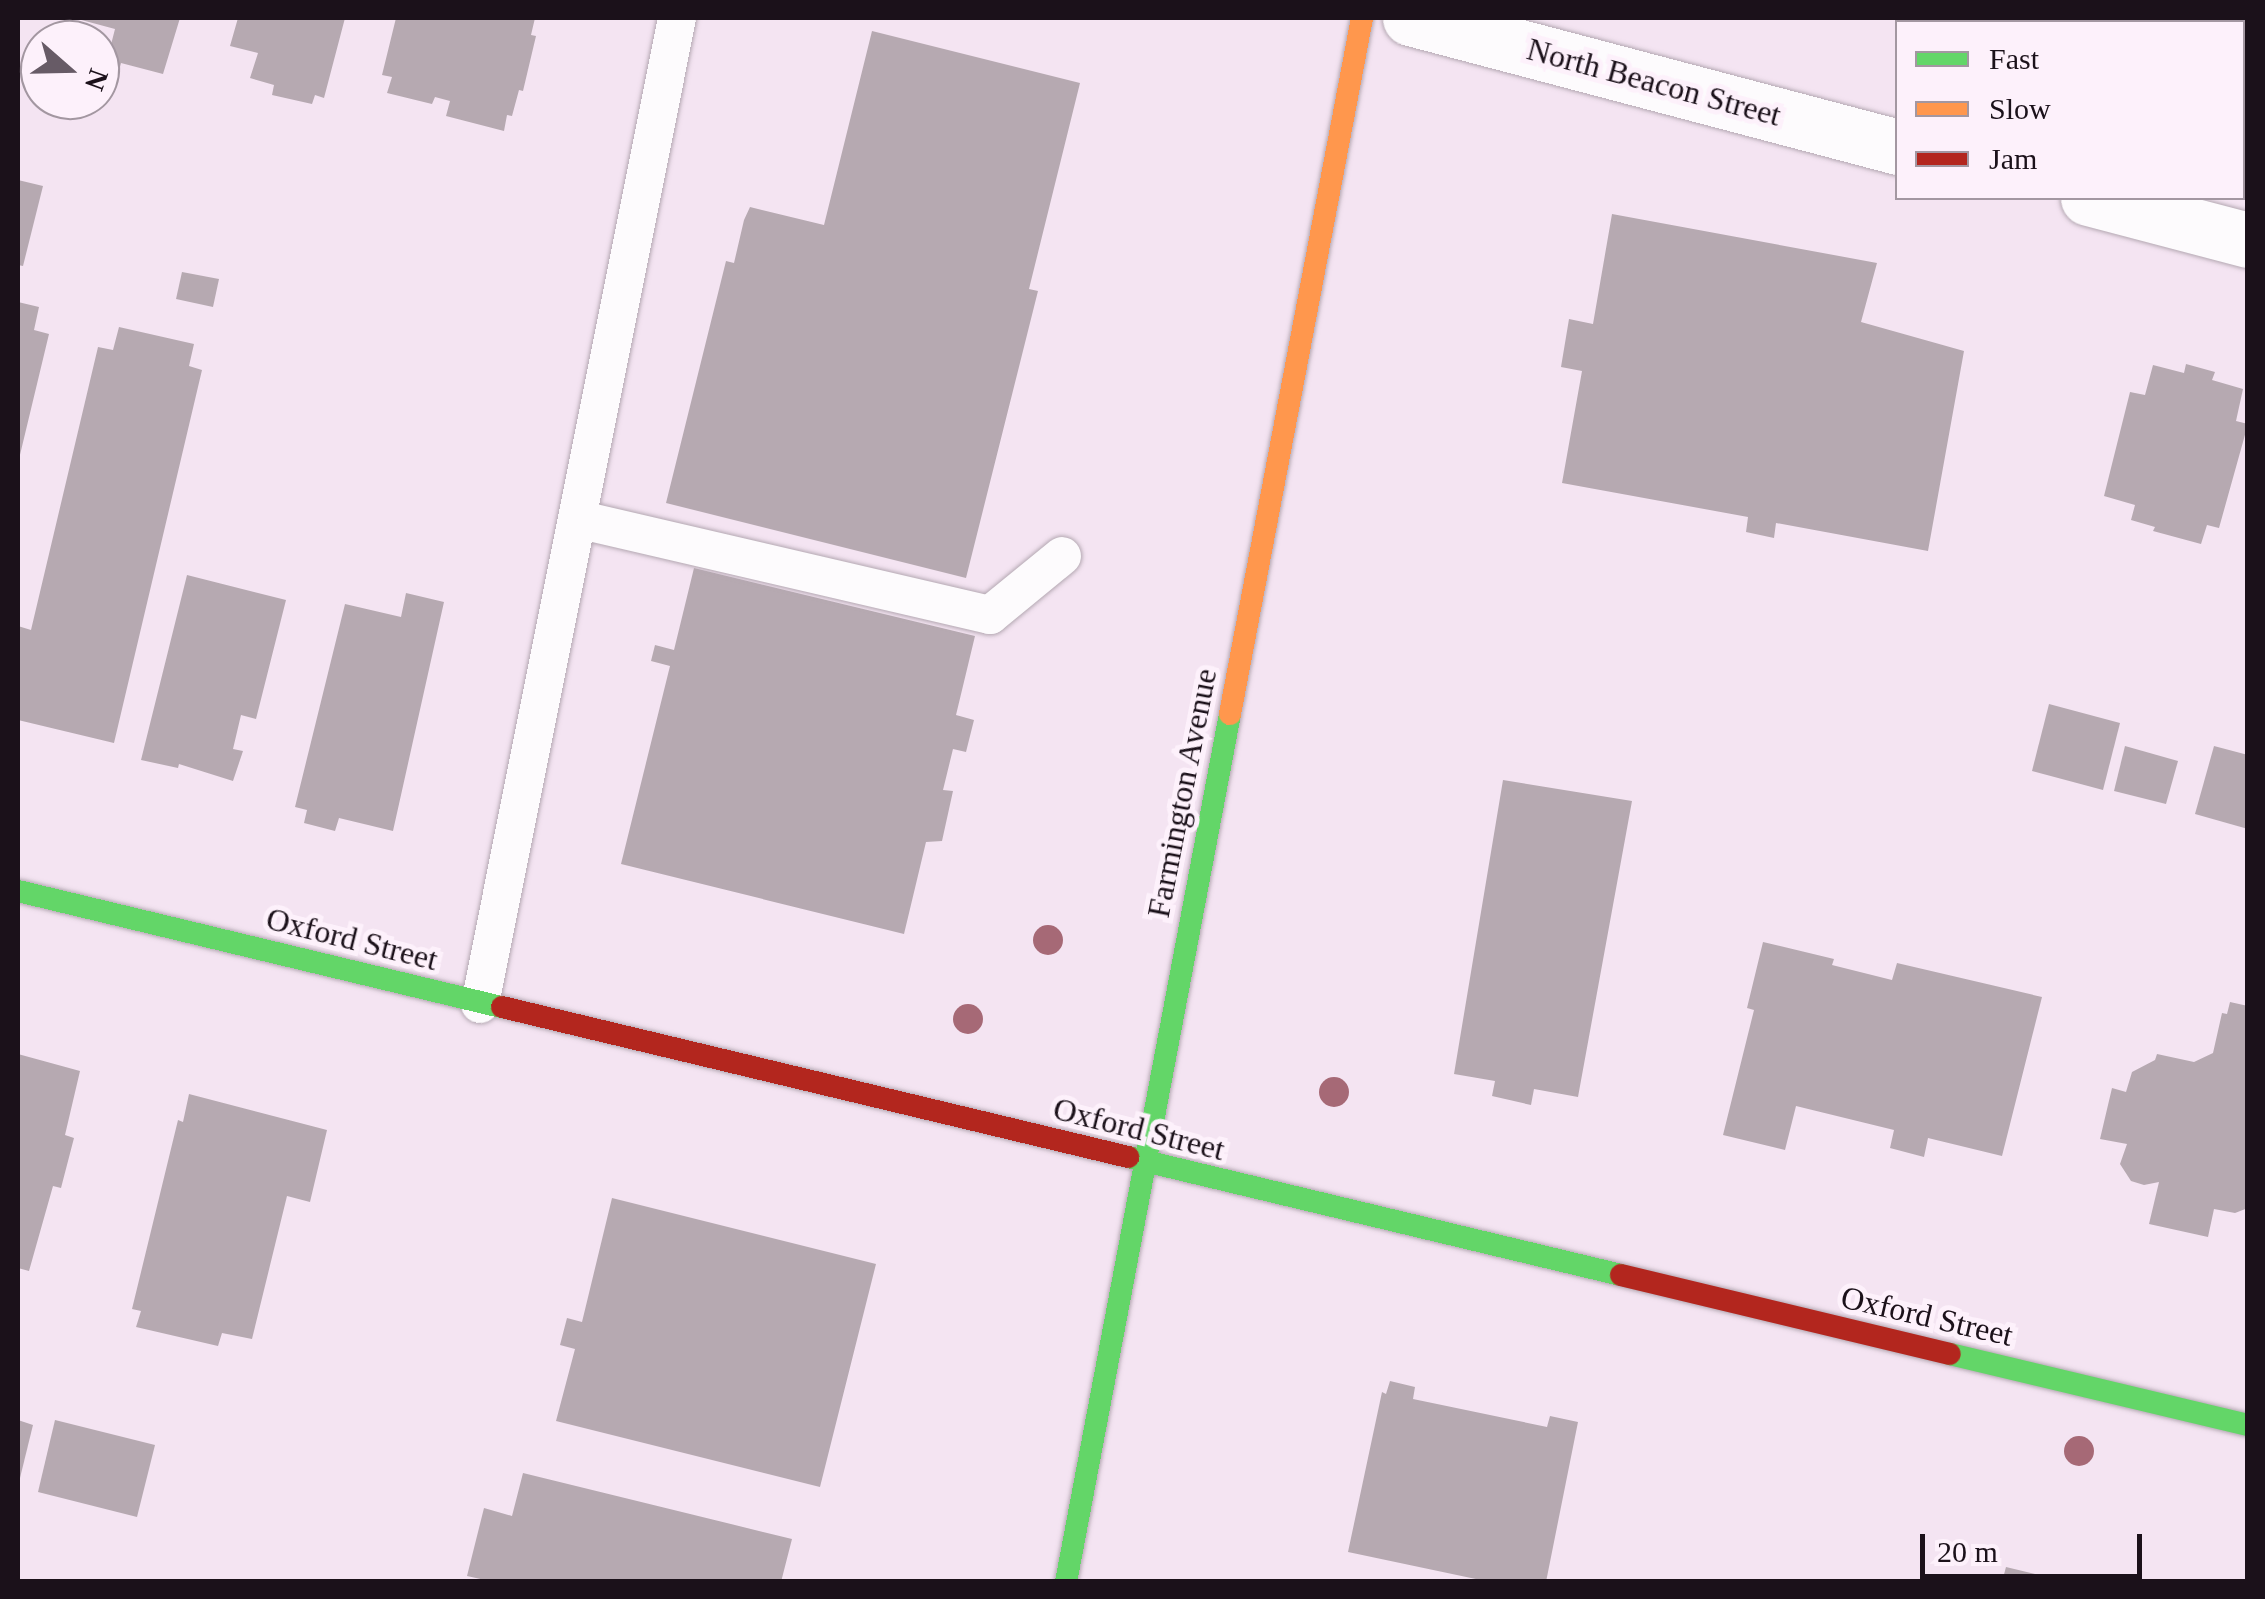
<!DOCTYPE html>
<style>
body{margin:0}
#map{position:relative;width:2265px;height:1599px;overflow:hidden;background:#f4e4f2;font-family:Georgia,serif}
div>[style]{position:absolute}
.building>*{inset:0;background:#b6a9b1}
.roads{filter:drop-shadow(0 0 2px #b4a8b2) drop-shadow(0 0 2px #b4a8b2)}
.lane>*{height:38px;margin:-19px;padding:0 19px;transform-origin:19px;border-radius:19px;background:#fdfbfd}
.street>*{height:55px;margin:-27.5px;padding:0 27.5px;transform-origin:27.5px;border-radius:27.5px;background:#fdfbfd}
.fast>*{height:22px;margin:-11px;padding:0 11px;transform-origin:11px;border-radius:11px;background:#63d668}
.slow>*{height:22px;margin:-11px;padding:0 11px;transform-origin:11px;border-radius:11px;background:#ff974d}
.jam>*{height:22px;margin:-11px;padding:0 11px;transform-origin:11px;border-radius:11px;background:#b3261e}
.trees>*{width:30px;height:30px;margin:-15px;border-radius:50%;background:#a66976}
span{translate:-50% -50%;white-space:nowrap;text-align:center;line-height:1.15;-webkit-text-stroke:10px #fdf1fb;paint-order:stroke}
.street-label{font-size:32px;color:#1b111a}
.frame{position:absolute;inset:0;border:20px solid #1b111a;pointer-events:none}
.legend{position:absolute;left:1895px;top:20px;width:350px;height:180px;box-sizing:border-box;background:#fdf1fb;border:2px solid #a397a1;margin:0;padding:12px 18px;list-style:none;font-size:30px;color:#1b111a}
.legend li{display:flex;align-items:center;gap:20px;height:50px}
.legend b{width:50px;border:2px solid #a397a1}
.north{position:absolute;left:20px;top:20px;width:100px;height:100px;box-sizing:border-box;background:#fdf1fb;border:2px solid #a397a1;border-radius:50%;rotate:110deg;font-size:28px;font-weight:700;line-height:40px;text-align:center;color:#1b111a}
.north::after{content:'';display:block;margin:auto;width:35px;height:45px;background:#675b66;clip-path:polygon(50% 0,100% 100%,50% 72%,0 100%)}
.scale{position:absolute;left:1920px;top:1534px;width:222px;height:45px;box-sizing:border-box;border:5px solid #1b111a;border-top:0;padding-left:12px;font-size:30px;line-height:35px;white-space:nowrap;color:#1b111a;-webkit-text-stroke:8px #fdf1fb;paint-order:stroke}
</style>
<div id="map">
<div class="building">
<div style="clip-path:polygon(74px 18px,180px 18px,163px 74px,121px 63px,118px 75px,104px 72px,115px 29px)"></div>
<div style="clip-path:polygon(238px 18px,345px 18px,324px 98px,315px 95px,312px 104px,272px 95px,274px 85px,250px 78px,258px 53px,230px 46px)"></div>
<div style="clip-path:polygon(396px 18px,535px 18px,531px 35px,536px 36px,523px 91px,519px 90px,512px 116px,507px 115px,504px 131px,446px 116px,450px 101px,435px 97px,432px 104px,387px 93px,392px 77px,382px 75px)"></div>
<div style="clip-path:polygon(872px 31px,1080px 83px,1029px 289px,1038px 291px,966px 578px,666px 503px,726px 261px,734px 263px,744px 220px,750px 207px,824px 225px)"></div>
<div style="clip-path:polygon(18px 180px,43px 186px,23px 266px,18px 265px)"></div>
<div style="clip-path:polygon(1612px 214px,1877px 263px,1861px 322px,1964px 351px,1928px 551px,1776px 523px,1774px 538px,1746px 532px,1748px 517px,1562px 483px,1582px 371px,1561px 367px,1569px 319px,1593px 324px)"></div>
<div style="clip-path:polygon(182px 272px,219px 279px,213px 307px,176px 299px)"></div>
<div style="clip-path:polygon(18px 302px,39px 307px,34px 330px,49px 334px,19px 459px)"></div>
<div style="clip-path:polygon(119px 327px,194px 344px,189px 366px,202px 370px,114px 743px,18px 720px,18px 626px,31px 630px,98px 347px,113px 350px)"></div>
<div style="clip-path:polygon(2186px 364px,2215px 372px,2212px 380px,2243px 389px,2236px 421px,2248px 424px,2219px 528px,2207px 525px,2201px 544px,2153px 531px,2155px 527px,2131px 520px,2135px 505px,2104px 496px,2130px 392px,2145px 395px,2153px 365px,2184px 373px)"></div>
<div style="clip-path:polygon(694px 568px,975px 636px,956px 715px,974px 720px,966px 752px,953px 749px,943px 790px,953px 791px,942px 841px,926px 842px,904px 934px,621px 864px,670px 666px,651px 661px,655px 645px,674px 650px)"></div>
<div style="clip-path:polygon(187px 575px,286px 600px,256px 719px,241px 715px,233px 749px,243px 751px,233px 781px,179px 764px,178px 768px,141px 760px)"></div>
<div style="clip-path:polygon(406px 593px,444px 602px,393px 831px,339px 818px,335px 831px,304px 823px,307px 810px,295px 807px,345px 604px,401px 617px)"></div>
<div style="clip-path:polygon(2049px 704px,2120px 723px,2103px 790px,2032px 771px)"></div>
<div style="clip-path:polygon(2125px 746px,2178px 761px,2166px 804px,2114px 791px)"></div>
<div style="clip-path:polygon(2214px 746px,2248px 755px,2248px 829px,2195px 814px)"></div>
<div style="clip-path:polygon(1503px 780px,1632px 801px,1578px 1097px,1534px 1089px,1531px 1105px,1492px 1096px,1495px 1081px,1454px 1074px)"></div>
<div style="clip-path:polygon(1763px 942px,1834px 959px,1832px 965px,1892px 980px,1897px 963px,2042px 997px,2002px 1156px,1928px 1138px,1924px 1157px,1890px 1148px,1894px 1130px,1796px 1106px,1785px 1150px,1723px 1135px,1754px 1010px,1747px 1008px)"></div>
<div style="clip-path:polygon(2230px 1002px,2248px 1006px,2248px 1208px,2235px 1213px,2214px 1209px,2208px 1237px,2149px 1224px,2159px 1182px,2144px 1185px,2131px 1181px,2120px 1164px,2127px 1144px,2100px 1139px,2112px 1088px,2126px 1092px,2132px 1072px,2155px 1060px,2157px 1054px,2194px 1062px,2213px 1053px,2222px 1013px,2227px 1014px)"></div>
<div style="clip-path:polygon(18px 1054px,80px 1071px,65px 1135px,74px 1138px,61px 1188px,53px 1186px,29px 1271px,18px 1268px)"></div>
<div style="clip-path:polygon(189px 1094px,327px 1130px,310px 1202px,287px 1196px,252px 1339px,222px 1333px,218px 1346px,136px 1327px,141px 1311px,132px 1309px,178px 1120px,183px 1122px)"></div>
<div style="clip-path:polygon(612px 1198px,876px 1264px,820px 1487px,556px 1421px,575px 1349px,560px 1345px,567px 1318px,582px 1322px)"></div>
<div style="clip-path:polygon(1390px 1381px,1415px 1387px,1413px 1399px,1547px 1427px,1550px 1416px,1578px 1422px,1546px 1582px,1490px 1582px,1348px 1552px,1382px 1392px,1386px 1394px)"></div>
<div style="clip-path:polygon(18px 1420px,33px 1425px,19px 1482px,18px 1482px)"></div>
<div style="clip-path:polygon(55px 1420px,155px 1445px,137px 1517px,38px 1492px)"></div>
<div style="clip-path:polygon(523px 1473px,792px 1539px,781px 1582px,494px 1582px,467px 1576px,484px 1508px,512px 1516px)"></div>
<div style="clip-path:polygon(2006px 1567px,2060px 1580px,2060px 1582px,2002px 1582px)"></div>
</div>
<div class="roads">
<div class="lane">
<div style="left:577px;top:519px;width:424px;rotate:13.1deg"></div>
<div style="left:990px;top:615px;width:93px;rotate:-39.3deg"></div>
<div style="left:480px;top:1004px;width:1005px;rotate:-78.7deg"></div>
</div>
<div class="street">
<div style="left:1410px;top:18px;width:505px;rotate:14.81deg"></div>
<div style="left:2088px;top:198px;width:165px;rotate:14.7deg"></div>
</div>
<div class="fast">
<div style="left:18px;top:891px;width:498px;rotate:13.5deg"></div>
<div style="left:1128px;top:1157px;width:507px;rotate:13.46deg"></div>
<div style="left:1950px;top:1354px;width:306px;rotate:13.4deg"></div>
<div style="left:1066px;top:1582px;width:883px;rotate:-79.3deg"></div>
</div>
<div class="slow">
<div style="left:1230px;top:714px;width:708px;rotate:-79.26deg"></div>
</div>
<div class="jam">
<div style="left:502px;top:1007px;width:644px;rotate:13.47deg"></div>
<div style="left:1621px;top:1275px;width:338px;rotate:13.5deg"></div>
</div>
</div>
<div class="trees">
<div style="left:1048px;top:940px"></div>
<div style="left:968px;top:1019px"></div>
<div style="left:1334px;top:1092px"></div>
<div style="left:2079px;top:1451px"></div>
</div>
<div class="street-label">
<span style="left:1654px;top:82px;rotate:15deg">North Beacon Street</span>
<span style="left:1182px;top:793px;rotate:-79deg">Farmington Avenue</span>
<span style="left:352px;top:939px;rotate:14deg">Oxford Street</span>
<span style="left:1139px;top:1129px;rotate:14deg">Oxford Street</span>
<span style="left:1927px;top:1316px;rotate:13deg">Oxford Street</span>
</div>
<div class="frame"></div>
<ul class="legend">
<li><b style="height:12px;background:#63d668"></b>Fast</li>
<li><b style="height:12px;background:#ff974d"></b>Slow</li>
<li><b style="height:12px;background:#b3261e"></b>Jam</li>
</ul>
<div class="north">N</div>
<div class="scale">20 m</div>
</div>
